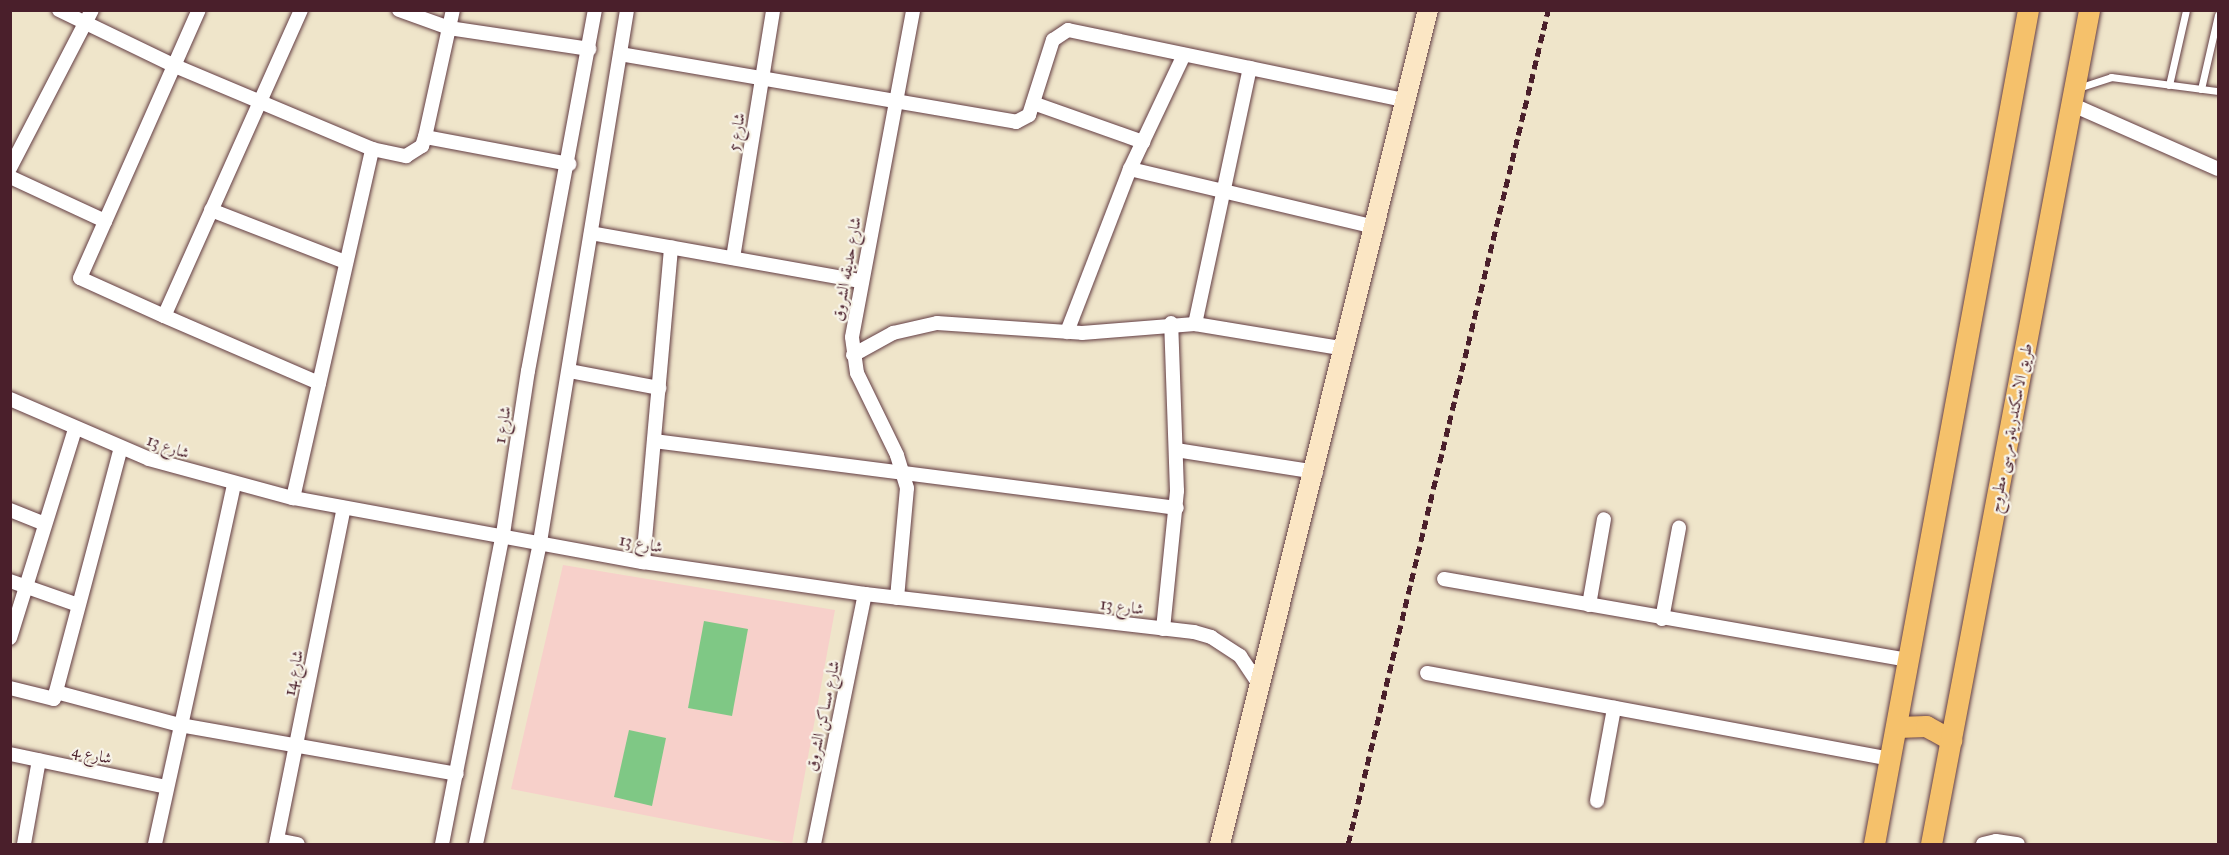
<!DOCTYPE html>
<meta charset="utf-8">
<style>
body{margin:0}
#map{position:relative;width:2229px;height:855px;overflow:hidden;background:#efe5ca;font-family:"IM FELL Great Primer",Amiri,serif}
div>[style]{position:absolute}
.built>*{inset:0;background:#f7d0ca}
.green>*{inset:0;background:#7fc885}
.roads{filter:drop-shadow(0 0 2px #633d43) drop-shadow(0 0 2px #633d43)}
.lane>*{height:7px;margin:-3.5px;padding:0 3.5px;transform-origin:3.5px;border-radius:3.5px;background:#fff}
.street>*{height:14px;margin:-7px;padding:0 7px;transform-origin:7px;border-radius:7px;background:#fff}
.secondary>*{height:20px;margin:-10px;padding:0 10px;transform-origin:10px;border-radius:10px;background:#fbe6c4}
.primary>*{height:21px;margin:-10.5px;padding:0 10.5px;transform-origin:10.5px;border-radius:10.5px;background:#f5c16b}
.rail>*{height:4.5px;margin-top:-2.25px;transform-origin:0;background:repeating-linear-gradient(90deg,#4a1f2b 0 9px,transparent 0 13.5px)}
span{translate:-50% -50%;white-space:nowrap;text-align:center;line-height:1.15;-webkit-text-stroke:4.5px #f7f3e8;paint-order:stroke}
.street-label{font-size:16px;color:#4a1f2b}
.frame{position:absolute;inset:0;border:12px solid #4a1f2b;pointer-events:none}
</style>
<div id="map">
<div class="built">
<div style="clip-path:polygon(563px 565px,835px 610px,792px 844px,511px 789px)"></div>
</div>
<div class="green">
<div style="clip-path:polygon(704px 621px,748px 629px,732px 716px,688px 708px)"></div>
<div style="clip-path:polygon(629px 730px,666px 738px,652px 806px,614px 797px)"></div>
</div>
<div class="roads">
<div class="lane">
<div style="left:2169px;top:85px;width:77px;rotate:-77.2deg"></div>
<div style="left:2078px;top:88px;width:35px;rotate:-18deg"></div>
<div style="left:2111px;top:77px;width:108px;rotate:7.5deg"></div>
<div style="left:2201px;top:89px;width:76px;rotate:-77.1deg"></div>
</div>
<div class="street">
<div style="left:59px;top:10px;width:129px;rotate:25.8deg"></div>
<div style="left:175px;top:66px;width:214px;rotate:22.8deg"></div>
<div style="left:372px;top:149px;width:35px;rotate:12deg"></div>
<div style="left:406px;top:156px;width:19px;rotate:-32deg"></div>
<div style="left:422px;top:146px;width:9px;rotate:-72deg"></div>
<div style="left:425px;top:137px;width:130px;rotate:-77.6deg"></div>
<div style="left:301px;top:10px;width:335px;rotate:114.1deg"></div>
<div style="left:164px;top:316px;width:169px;rotate:23.4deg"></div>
<div style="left:399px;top:10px;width:53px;rotate:19.8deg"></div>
<div style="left:449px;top:28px;width:142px;rotate:8.5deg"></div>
<div style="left:620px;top:54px;width:402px;rotate:9.7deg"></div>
<div style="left:1016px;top:122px;width:15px;rotate:-28deg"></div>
<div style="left:1029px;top:115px;width:79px;rotate:-72.3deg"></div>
<div style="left:1053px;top:40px;width:18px;rotate:-34deg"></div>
<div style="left:1068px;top:30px;width:347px;rotate:11.8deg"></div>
<div style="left:1033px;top:103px;width:117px;rotate:19.5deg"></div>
<div style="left:2073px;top:105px;width:158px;rotate:23.8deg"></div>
<div style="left:425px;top:137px;width:147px;rotate:10.6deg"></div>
<div style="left:10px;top:168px;width:178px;rotate:-62.6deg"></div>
<div style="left:1130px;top:169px;width:253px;rotate:13.3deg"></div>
<div style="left:10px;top:177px;width:105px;rotate:24.9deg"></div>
<div style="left:211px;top:210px;width:144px;rotate:21.2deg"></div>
<div style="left:591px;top:233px;width:274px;rotate:10.1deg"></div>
<div style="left:733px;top:258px;width:251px;rotate:-80.8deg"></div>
<div style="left:164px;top:316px;width:92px;rotate:-155.7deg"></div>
<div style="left:80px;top:278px;width:293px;rotate:-66.1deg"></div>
<div style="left:1195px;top:324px;width:262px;rotate:-77.9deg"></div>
<div style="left:1067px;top:332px;width:175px;rotate:-68.9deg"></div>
<div style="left:1130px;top:169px;width:126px;rotate:-64.7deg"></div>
<div style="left:853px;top:355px;width:46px;rotate:-28.8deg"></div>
<div style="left:893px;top:333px;width:45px;rotate:-12.8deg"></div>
<div style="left:937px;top:323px;width:145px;rotate:3.9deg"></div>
<div style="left:1082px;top:333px;width:113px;rotate:-4.6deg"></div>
<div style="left:1195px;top:324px;width:153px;rotate:9.4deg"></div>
<div style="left:569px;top:371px;width:92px;rotate:10.7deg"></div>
<div style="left:10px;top:399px;width:151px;rotate:23.3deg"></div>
<div style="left:149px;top:459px;width:149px;rotate:15.2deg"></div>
<div style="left:293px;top:498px;width:356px;rotate:10.4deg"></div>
<div style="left:643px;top:562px;width:224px;rotate:8.2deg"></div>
<div style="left:865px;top:594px;width:331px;rotate:6.6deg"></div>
<div style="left:1194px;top:632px;width:18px;rotate:16deg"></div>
<div style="left:1211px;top:637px;width:35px;rotate:33deg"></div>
<div style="left:1240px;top:656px;width:37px;rotate:56deg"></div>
<div style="left:654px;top:441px;width:527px;rotate:7.3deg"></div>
<div style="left:1176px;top:450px;width:142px;rotate:8.9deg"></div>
<div style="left:293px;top:498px;width:358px;rotate:-77.2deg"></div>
<div style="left:10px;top:510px;width:35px;rotate:22deg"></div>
<div style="left:643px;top:562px;width:316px;rotate:-84.9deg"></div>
<div style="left:1444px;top:579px;width:472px;rotate:9.9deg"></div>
<div style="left:10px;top:581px;width:72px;rotate:19.4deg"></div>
<div style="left:897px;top:598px;width:110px;rotate:-84.8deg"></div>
<div style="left:907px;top:488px;width:34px;rotate:-107deg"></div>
<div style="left:897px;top:455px;width:91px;rotate:-116deg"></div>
<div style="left:857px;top:373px;width:36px;rotate:-98deg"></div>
<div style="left:852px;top:337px;width:333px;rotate:-79.4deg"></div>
<div style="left:1589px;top:605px;width:87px;rotate:-80.1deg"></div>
<div style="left:1662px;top:619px;width:93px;rotate:-79.4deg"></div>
<div style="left:1163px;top:629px;width:139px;rotate:-84.2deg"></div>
<div style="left:1177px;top:491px;width:168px;rotate:-92deg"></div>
<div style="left:10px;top:638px;width:219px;rotate:-72.7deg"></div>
<div style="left:1427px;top:673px;width:471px;rotate:10.5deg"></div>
<div style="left:10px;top:688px;width:45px;rotate:14deg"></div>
<div style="left:54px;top:699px;width:260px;rotate:-75.1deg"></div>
<div style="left:56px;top:692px;width:128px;rotate:14.9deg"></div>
<div style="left:180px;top:725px;width:281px;rotate:10deg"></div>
<div style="left:10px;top:754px;width:160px;rotate:11.9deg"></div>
<div style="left:1597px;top:801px;width:95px;rotate:-79.6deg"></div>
<div style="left:277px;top:840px;width:21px;rotate:11deg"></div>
<div style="left:24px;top:844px;width:85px;rotate:-79.9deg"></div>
<div style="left:155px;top:844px;width:369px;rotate:-77.6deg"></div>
<div style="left:276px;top:844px;width:343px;rotate:-78.6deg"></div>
<div style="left:442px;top:844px;width:316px;rotate:-78.9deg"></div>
<div style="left:503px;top:534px;width:165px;rotate:-81.3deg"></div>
<div style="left:528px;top:371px;width:367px;rotate:-79.5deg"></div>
<div style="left:476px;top:844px;width:309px;rotate:-78deg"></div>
<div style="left:540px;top:542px;width:539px;rotate:-80.71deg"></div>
<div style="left:814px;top:844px;width:255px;rotate:-78.5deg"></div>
<div style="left:1983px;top:844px;width:13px;rotate:-13deg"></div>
<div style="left:1996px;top:841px;width:22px;rotate:8deg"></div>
</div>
<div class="secondary">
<div style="left:1220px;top:844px;width:860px;rotate:-76deg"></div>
</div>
<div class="primary">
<div style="left:1897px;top:727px;width:29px;rotate:-2deg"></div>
<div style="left:1926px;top:726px;width:29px;rotate:29deg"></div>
<div style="left:1874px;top:844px;width:848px;rotate:-79.54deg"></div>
<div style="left:1931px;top:844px;width:849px;rotate:-79.27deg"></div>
</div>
</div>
<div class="rail">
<div style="left:1348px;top:844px;width:858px;rotate:-76.51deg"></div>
</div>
<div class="street-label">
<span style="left:737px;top:132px;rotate:-81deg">شارع 5</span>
<span style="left:847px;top:269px;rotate:-80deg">شارع حديقه الشروق</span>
<span style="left:503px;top:425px;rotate:-81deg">شارع 1</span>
<span style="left:2011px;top:428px;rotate:-79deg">طريق الاسكندرية, مرسى مطروح</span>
<span style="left:168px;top:447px;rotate:19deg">شارع 13</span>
<span style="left:641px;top:544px;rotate:10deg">شارع 13</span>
<span style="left:1122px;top:607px;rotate:7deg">شارع 13</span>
<span style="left:294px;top:673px;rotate:-79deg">شارع 14</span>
<span style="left:823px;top:716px;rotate:-78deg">شارع مساكن الشروق</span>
<span style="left:92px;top:755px;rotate:12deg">شارع 4</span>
</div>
<div class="frame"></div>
</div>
